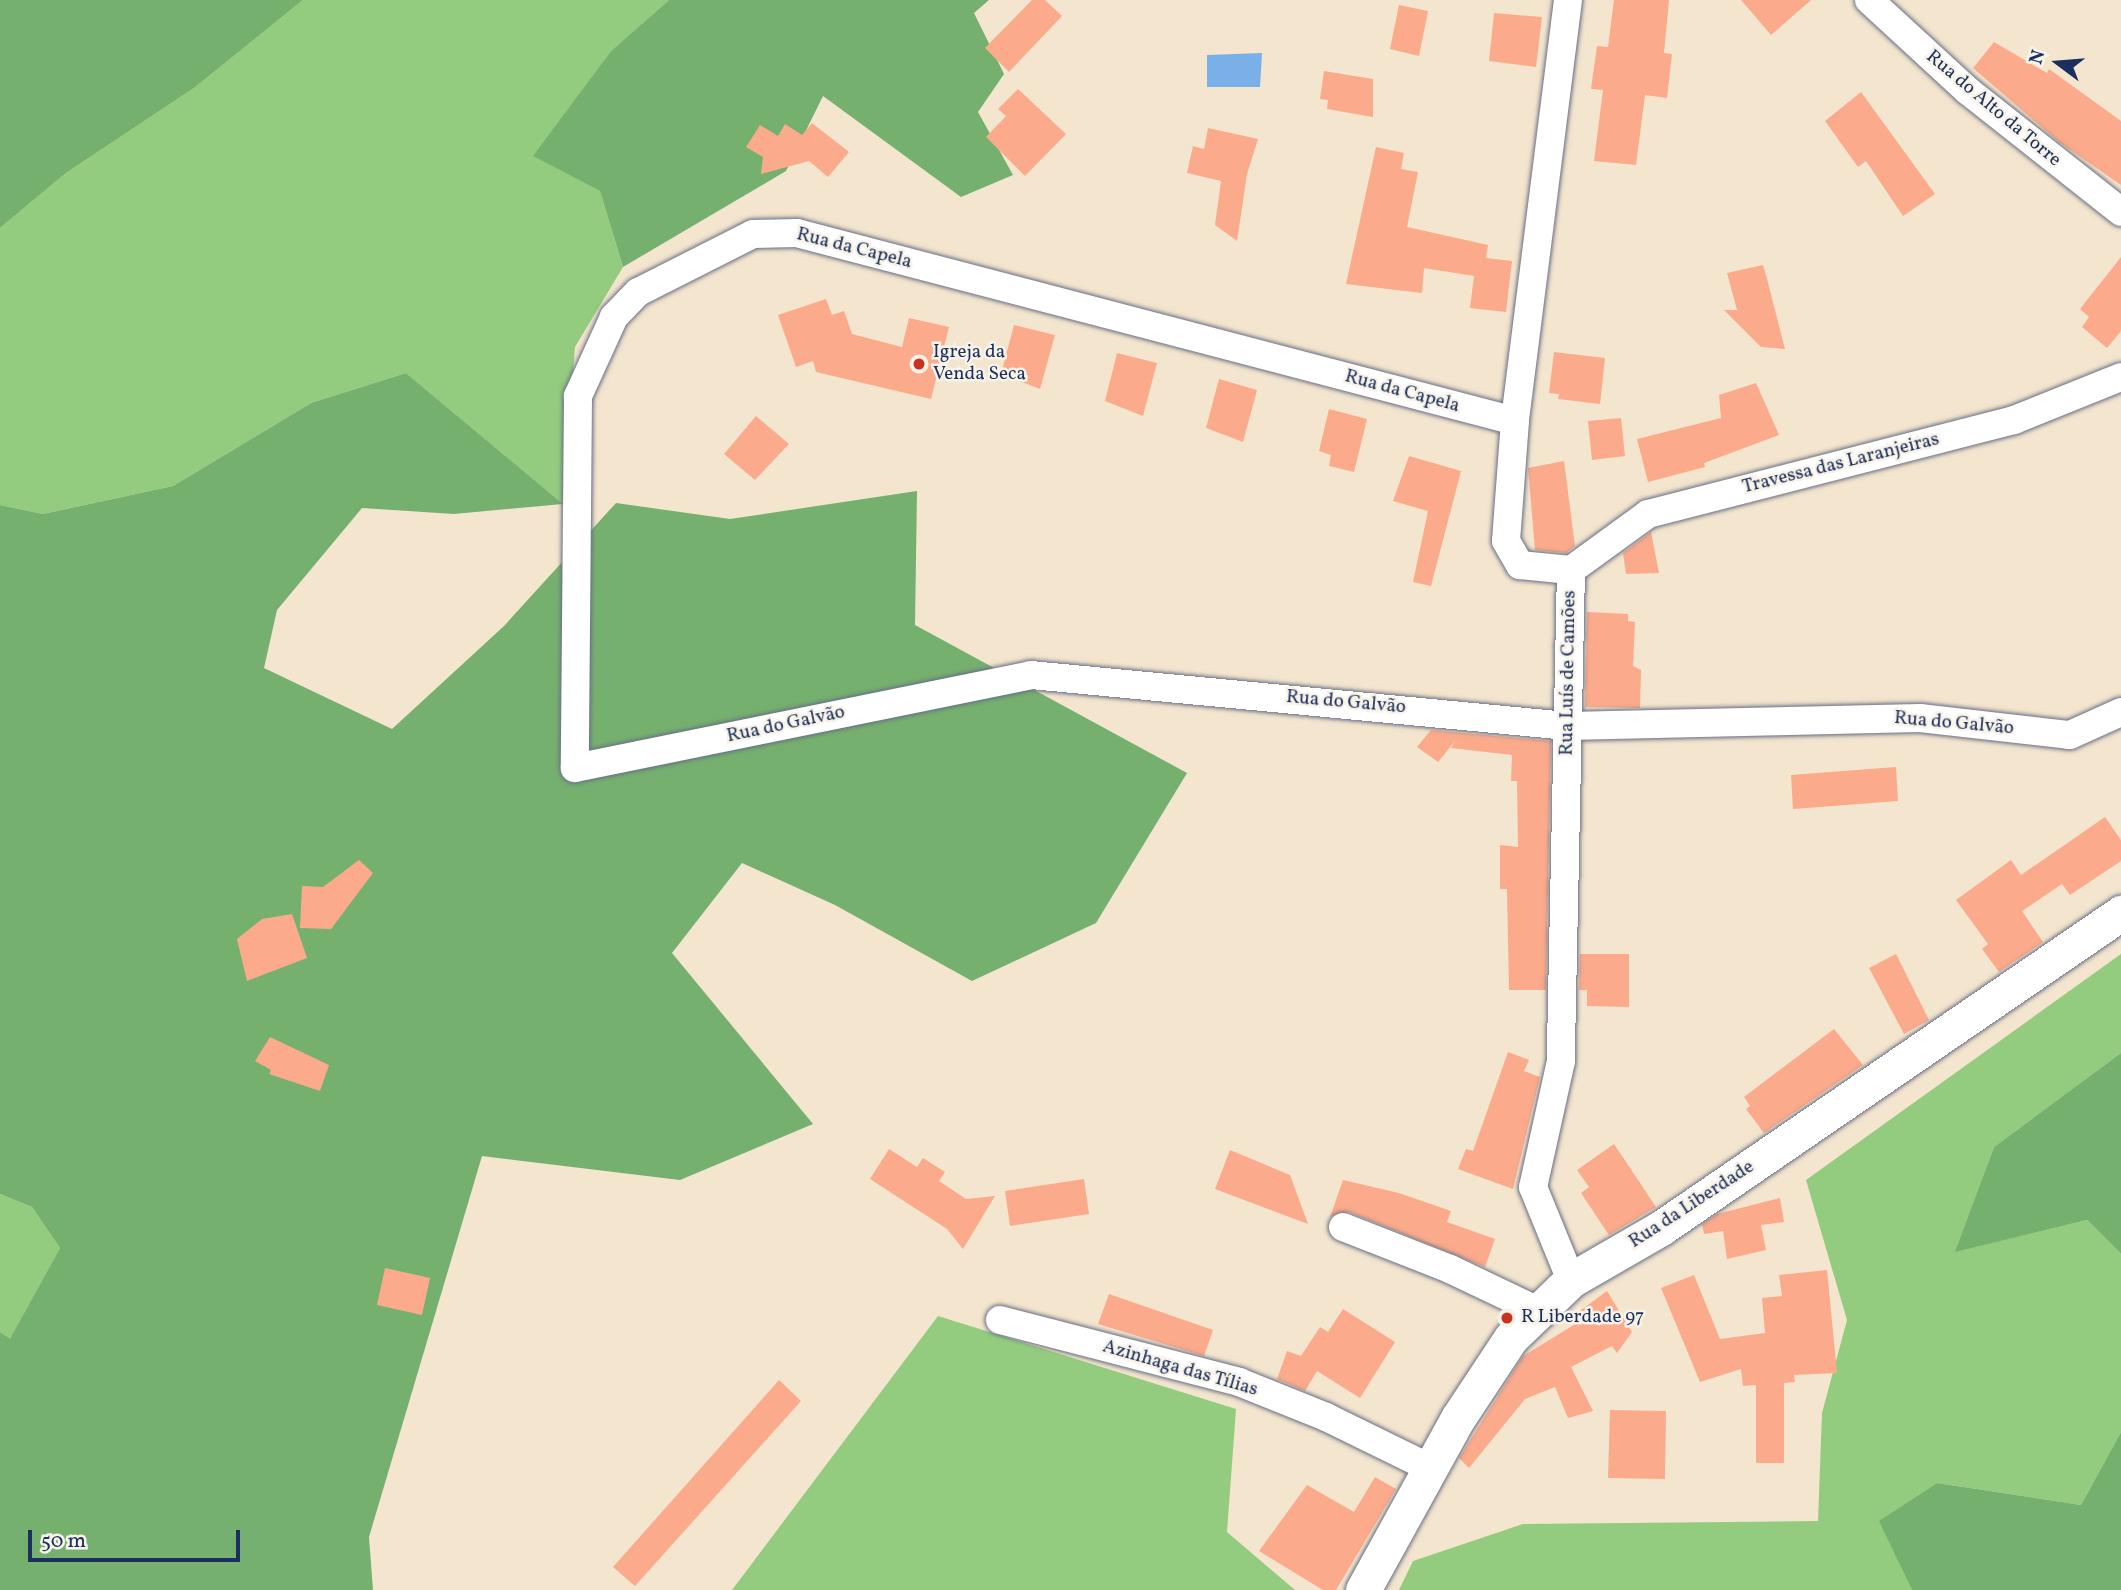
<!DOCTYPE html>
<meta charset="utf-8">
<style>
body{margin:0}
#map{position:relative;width:2121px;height:1590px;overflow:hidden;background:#f4e5ce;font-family:Vollkorn,serif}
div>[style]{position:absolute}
.green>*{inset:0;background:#93cc7f}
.forest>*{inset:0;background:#76b06e}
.water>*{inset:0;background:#79b0e8}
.building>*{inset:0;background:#fbab8b}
.roads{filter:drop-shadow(0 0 2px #676f85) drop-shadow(0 0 2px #676f85)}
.minor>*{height:28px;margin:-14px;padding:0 14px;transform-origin:14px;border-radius:14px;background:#fff}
.tertiary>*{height:35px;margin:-17.5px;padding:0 17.5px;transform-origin:17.5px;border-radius:17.5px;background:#fff}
.dots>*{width:19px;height:19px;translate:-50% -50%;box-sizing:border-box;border:4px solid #f7f3e8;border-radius:50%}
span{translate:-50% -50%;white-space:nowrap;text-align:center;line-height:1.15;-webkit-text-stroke:5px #f7f3e8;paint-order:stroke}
.street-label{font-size:19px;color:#1b2f5e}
.poi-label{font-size:19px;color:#1b2f5e}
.left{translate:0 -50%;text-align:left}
.north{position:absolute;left:2023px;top:28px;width:70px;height:70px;-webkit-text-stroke:5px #f7f3e8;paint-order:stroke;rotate:286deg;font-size:19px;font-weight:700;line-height:28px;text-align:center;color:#1b2f5e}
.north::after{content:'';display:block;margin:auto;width:24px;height:32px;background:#1b2f5e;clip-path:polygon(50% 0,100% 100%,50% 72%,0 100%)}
.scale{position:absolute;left:28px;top:1530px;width:212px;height:32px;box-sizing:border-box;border:4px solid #1b2f5e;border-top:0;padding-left:9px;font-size:21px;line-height:24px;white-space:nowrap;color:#1b2f5e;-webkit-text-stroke:5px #f7f3e8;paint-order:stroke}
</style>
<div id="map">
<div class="green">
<div style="clip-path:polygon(303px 0,669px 0,611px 51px,534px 156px,600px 191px,623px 267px,575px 347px,563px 504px,406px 373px,311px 403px,173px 486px,43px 514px,0 505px,0 228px,66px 173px,194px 88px)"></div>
<div style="clip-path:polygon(2121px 954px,2121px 1053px,1994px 1147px,1956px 1251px,2087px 1220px,2121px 1254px,2121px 1432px,2081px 1505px,1937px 1483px,1880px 1521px,1912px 1590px,1399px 1590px,1413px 1561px,1523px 1524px,1818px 1521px,1822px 1413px,1847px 1320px,1806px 1180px)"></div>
<div style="clip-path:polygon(0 1194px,32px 1207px,60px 1248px,10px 1340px,0 1332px)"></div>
<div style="clip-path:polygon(938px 1316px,1236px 1409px,1227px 1532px,1295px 1590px,732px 1590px)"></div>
</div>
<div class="forest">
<div style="clip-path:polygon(0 0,303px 0,194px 88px,66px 173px,0 228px)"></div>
<div style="clip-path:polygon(669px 0,989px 0,974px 13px,1004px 74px,978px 112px,1013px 175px,961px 197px,823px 96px,786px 171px,623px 267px,600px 191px,533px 156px,611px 51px)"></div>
<div style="clip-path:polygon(406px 373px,563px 504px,454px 514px,362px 508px,277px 610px,264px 668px,392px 729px,504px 626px,616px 503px,730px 519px,917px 491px,915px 625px,1187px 773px,1096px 923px,972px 981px,835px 905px,742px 863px,672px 953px,813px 1124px,680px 1180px,482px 1156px,369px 1537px,373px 1590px,0 1590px,0 1332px,10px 1339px,60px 1248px,32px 1207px,0 1194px,0 505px,43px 514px,173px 486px,311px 403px)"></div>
<div style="clip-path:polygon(2121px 1053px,2121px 1254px,2087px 1220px,1955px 1252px,1994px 1147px)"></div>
<div style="clip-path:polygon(2121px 1432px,2121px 1590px,1912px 1590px,1879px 1521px,1937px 1483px,2081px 1505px)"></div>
</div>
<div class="water">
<div style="clip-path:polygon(1262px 53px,1260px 87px,1207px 87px,1207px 55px)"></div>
</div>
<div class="building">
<div style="clip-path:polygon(1032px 0,1045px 0,1062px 16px,1009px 72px,985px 48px)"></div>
<div style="clip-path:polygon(1614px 0,1669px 0,1664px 53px,1672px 54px,1667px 98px,1645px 95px,1636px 165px,1594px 161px,1603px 90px,1591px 89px,1597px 46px,1608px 47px)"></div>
<div style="clip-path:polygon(1741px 0,1811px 0,1771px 35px)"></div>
<div style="clip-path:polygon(1399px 5px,1428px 11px,1419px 56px,1390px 49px)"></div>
<div style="clip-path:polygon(1494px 13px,1542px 17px,1536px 67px,1489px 61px)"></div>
<div style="clip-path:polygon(1994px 42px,2047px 73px,2049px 69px,2121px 121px,2121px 185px,2059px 142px,1973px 68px)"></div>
<div style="clip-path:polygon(1324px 71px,1373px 79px,1373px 117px,1327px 109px,1328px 100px,1320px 99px)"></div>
<div style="clip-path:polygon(1018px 89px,1066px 134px,1025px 176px,986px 137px,1006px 116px,998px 109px)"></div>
<div style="clip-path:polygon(1861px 92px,1935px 194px,1903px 216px,1866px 161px,1858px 167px,1825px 121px)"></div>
<div style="clip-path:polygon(812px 123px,849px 152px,828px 177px,809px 161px,761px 174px,763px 157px,746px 147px,760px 125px,778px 136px,785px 124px,802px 135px)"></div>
<div style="clip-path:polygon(1208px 128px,1258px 139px,1247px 174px,1237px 241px,1215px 225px,1221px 181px,1187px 173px,1193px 146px,1204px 149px)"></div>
<div style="clip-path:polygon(1376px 147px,1404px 153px,1401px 169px,1418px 172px,1407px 227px,1488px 245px,1486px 258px,1512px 261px,1506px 312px,1470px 308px,1474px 276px,1424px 268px,1422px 293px,1346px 284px)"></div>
<div style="clip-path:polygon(2121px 257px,2121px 331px,2107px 348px,2082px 327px,2089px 317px,2080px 309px)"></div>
<div style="clip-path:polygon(1763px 265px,1767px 279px,1785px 349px,1761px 347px,1724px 310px,1737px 310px,1727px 273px)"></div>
<div style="clip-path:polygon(826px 299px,832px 315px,844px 311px,852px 334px,902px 347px,909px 318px,949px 327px,931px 399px,816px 372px,813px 361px,796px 367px,778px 315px)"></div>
<div style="clip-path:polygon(1014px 325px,1055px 335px,1040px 389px,1001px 374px)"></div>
<div style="clip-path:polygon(1554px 352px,1605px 358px,1600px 404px,1558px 399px,1559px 394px,1549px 393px)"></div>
<div style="clip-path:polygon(1117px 353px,1157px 363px,1143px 416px,1105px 401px)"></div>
<div style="clip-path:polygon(1219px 379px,1257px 390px,1243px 442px,1206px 428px)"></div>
<div style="clip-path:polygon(1756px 383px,1779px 435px,1704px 463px,1705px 467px,1648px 482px,1637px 439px,1721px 418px,1719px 395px)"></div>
<div style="clip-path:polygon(1329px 409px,1367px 419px,1354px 472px,1329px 466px,1331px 455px,1319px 451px)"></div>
<div style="clip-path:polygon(756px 416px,789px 444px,755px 480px,724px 454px)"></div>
<div style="clip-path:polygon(1621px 418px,1625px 456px,1592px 460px,1588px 421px)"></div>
<div style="clip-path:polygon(1409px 456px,1461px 471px,1431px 586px,1413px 582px,1428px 511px,1393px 501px)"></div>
<div style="clip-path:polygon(1564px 461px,1575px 546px,1566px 553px,1535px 550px,1528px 468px)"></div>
<div style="clip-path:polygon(1651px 532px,1659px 573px,1626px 574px,1623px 553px)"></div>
<div style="clip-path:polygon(1587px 612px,1628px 614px,1628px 621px,1635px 622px,1633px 666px,1641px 670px,1640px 708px,1585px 707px)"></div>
<div style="clip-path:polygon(1431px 730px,1551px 741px,1546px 990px,1509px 990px,1507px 889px,1500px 889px,1500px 845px,1518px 847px,1517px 781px,1511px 781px,1512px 755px,1451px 748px,1455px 741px,1438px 762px,1417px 747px)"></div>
<div style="clip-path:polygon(1896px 767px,1898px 801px,1793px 809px,1791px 775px)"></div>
<div style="clip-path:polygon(2105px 817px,2121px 840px,2121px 861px,2070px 895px,2062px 884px,2022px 911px,2043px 942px,1999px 972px,1982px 949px,1988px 944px,1956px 900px,2011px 860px,2021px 875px)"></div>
<div style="clip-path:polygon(359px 860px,373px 873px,331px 929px,300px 928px,302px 886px,323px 887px)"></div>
<div style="clip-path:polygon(292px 914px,307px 958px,247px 981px,237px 939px,262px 919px)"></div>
<div style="clip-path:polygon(1580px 954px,1629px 954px,1629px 1007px,1587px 1006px,1587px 990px,1579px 990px)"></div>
<div style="clip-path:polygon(1896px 954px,1929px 1020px,1904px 1034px,1869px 968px)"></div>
<div style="clip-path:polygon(1834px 1029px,1863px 1065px,1764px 1133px,1746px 1109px,1750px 1106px,1744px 1097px)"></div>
<div style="clip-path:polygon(270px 1037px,329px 1065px,320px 1091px,269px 1074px,271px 1070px,255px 1061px)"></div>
<div style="clip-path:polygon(1508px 1052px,1529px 1060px,1524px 1071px,1540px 1077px,1513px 1189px,1458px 1169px,1466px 1149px,1473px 1151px)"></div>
<div style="clip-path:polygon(1614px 1144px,1656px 1207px,1609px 1235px,1581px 1193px,1589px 1187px,1577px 1170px)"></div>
<div style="clip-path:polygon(889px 1149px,917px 1167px,923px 1158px,945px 1172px,939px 1181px,966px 1199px,995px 1196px,963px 1249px,947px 1229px,870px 1179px)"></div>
<div style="clip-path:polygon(1230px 1150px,1290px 1175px,1308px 1224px,1215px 1189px)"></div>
<div style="clip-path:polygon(1084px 1179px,1089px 1214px,1010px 1226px,1005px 1191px)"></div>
<div style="clip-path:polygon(1343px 1180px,1399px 1193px,1451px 1211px,1447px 1222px,1495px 1239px,1485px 1267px,1349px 1212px,1330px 1217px)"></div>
<div style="clip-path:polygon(1780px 1198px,1784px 1222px,1761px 1225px,1766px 1250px,1727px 1259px,1723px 1231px,1704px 1234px,1702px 1224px,1717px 1214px)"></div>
<div style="clip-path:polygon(385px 1268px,430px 1278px,422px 1315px,377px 1305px)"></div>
<div style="clip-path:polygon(1827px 1270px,1837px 1373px,1794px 1375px,1795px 1382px,1784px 1383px,1784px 1463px,1756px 1463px,1756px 1385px,1743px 1386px,1741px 1369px,1700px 1382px,1661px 1288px,1694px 1275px,1720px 1339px,1765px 1333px,1762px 1298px,1782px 1296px,1779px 1275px)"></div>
<div style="clip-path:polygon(1607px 1291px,1632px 1332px,1617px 1353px,1612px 1346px,1571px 1367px,1593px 1411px,1568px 1418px,1555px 1387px,1525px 1399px,1469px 1468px,1459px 1458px,1523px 1356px,1577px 1323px,1573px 1316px)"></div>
<div style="clip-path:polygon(1109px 1294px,1213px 1330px,1204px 1356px,1098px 1324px)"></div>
<div style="clip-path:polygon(1343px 1309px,1395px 1342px,1360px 1398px,1317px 1371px,1305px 1391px,1277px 1379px,1287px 1351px,1301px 1356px,1320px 1327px,1328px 1332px)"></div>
<div style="clip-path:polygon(779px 1380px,801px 1401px,635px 1586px,613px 1567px)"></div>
<div style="clip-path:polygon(1610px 1410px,1666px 1411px,1665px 1479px,1608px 1478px)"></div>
<div style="clip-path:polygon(1375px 1477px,1396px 1489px,1336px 1590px,1323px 1590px,1259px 1551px,1307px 1485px,1354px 1512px)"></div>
</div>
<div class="roads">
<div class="minor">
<div style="left:1568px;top:0;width:424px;rotate:97.2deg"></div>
<div style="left:1515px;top:421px;width:120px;rotate:94.3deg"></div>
<div style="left:1506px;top:541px;width:28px;rotate:60deg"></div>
<div style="left:1520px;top:565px;width:51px;rotate:5.6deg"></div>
<div style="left:1571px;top:570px;width:491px;rotate:91.2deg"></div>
<div style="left:1561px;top:1061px;width:129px;rotate:102.5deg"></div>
<div style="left:1533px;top:1187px;width:100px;rotate:67.8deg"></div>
<div style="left:1869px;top:0;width:134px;rotate:42.6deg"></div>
<div style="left:1968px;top:91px;width:195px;rotate:38.3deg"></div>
<div style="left:1515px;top:421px;width:742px;rotate:-165.33deg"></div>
<div style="left:797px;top:233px;width:44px;rotate:178.7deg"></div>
<div style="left:753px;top:234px;width:129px;rotate:153.2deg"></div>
<div style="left:638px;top:292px;width:35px;rotate:134deg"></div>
<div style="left:614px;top:317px;width:87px;rotate:114.5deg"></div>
<div style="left:578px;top:396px;width:372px;rotate:90.5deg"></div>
<div style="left:575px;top:768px;width:465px;rotate:-11.5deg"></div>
<div style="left:1031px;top:675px;width:539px;rotate:5.43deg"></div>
<div style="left:1568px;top:726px;width:352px;rotate:-1.3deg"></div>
<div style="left:1920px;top:718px;width:151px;rotate:6.5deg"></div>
<div style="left:2070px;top:735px;width:56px;rotate:-24.3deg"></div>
<div style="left:1571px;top:570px;width:95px;rotate:-36deg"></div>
<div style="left:1648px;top:514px;width:378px;rotate:-14.4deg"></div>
<div style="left:2014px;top:420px;width:115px;rotate:-21.9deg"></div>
<div style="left:1343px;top:1227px;width:115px;rotate:21.4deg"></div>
<div style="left:1450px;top:1269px;width:98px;rotate:25.5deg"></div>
<div style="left:1000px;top:1320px;width:247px;rotate:14.5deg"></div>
<div style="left:1239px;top:1382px;width:94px;rotate:21.9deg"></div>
<div style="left:1326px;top:1417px;width:116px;rotate:26.1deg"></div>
</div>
<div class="tertiary">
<div style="left:1363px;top:1590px;width:196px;rotate:-61.1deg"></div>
<div style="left:1458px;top:1418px;width:96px;rotate:-56.5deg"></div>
<div style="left:1511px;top:1338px;width:83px;rotate:-44deg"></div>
<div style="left:1571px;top:1280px;width:104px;rotate:-30deg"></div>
<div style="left:1661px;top:1228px;width:558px;rotate:-34.4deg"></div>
</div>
</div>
<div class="dots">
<div style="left:919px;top:364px;background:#c8321e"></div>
<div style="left:1507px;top:1318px;background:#c8321e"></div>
</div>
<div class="street-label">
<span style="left:1993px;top:109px;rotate:40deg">Rua do Alto da Torre</span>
<span style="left:854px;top:249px;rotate:14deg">Rua da Capela</span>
<span style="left:1402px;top:392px;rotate:15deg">Rua da Capela</span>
<span style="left:1841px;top:464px;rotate:-14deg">Travessa das Laranjeiras</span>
<span style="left:1569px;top:673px;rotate:-89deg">Rua Luís de Camões</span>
<span style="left:1346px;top:703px;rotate:5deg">Rua do Galvão</span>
<span style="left:1954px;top:724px;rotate:5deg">Rua do Galvão</span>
<span style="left:786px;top:725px;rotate:-12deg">Rua do Galvão</span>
<span style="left:1692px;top:1205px;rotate:-33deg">Rua da Liberdade</span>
<span style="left:1180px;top:1369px;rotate:16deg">Azinhaga das Tílias</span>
</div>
<div class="poi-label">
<span class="left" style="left:933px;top:364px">Igreja da<br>Venda Seca</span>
<span class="left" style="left:1521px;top:1318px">R Liberdade 97</span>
</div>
<div class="north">N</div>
<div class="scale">50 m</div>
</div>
